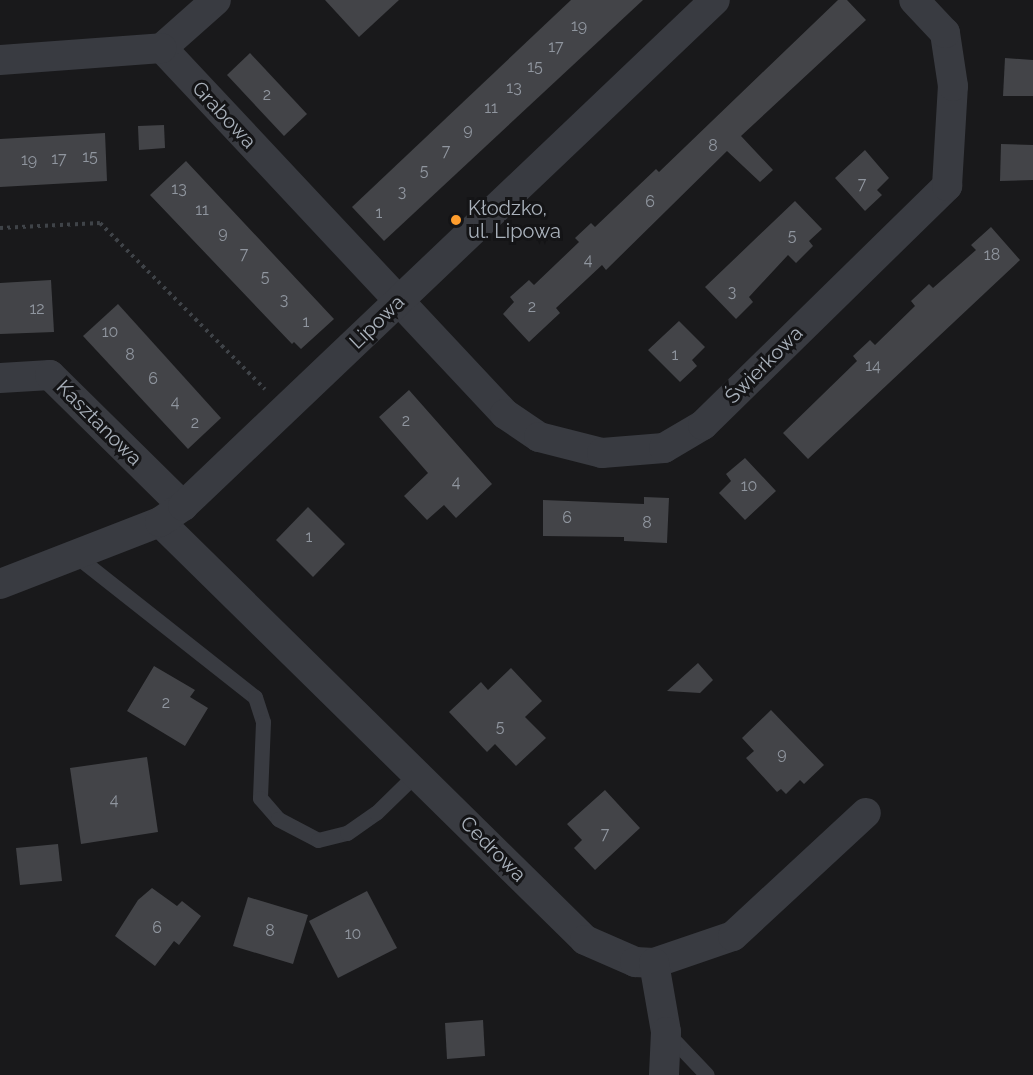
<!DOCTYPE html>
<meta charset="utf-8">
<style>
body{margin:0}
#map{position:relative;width:1033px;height:1075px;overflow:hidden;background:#19191b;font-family:Raleway,sans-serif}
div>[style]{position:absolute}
.building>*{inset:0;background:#434448}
.path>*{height:4px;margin-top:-2px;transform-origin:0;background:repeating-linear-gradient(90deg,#3f4348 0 3px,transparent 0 7.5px)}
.service>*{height:15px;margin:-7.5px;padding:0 7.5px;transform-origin:7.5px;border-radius:7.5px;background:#393b41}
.minor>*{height:30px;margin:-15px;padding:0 15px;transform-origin:15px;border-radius:15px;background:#393b41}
.dots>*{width:16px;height:16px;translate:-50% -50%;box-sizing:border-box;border:3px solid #141416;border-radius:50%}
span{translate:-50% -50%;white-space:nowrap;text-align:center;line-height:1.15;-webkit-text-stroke:6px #141416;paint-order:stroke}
.number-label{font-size:16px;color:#90969f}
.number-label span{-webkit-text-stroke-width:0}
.street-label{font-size:20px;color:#aab2bc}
.poi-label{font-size:20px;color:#aab2bc}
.left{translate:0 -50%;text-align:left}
</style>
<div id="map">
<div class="building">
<div style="clip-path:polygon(325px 0,399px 0,359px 37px)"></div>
<div style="clip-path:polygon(571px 0,643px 0,384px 241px,352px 207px)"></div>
<div style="clip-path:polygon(838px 0,847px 0,866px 20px,741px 136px,773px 170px,760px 182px,727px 151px,606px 270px,602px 265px,556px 308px,560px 313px,529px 342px,503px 314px,514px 302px,510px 297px,529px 280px,534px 285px,579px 242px,575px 238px,591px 223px,595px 227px,656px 169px,659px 172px)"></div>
<div style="clip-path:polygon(250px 53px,307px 114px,284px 136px,227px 75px)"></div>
<div style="clip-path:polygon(1005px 58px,1033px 60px,1033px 96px,1003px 96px)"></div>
<div style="clip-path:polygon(164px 125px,165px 148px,139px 150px,138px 126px)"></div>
<div style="clip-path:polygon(105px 133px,107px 181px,0 187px,0 139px)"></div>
<div style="clip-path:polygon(1001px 144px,1033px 145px,1033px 180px,1000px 181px)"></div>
<div style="clip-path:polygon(865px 150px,889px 178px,877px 190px,882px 195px,865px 211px,835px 178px)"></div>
<div style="clip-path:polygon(186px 161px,334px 319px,301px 349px,294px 342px,292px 344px,150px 195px)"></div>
<div style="clip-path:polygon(795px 201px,822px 229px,809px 241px,813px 246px,796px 263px,788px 255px,749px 297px,753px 302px,736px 319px,705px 287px)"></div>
<div style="clip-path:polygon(991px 227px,1020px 260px,808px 459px,783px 433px,857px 361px,853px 356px,870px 340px,875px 345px,915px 306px,911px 301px,929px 284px,933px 288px,976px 250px,971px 245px)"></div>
<div style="clip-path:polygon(51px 280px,54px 332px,0 334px,0 283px)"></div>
<div style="clip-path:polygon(118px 304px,221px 418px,188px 449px,83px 336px)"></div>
<div style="clip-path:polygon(679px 321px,705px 347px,692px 360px,697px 366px,680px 382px,648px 350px)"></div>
<div style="clip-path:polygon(409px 390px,492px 484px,456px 518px,444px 505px,427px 520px,404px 496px,428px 473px,379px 417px)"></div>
<div style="clip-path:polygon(745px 458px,776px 491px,745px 520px,719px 493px,731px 481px,726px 474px)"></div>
<div style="clip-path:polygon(644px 497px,669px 498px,667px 543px,624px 541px,624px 537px,543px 536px,543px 500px,644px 504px)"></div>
<div style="clip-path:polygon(308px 507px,345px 544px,313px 577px,276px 540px)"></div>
<div style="clip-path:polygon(698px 663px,713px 680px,700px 693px,667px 691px)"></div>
<div style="clip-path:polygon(154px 666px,195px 690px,190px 697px,208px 708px,185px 746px,127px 711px)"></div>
<div style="clip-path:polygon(511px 668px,542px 701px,525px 717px,546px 738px,516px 766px,495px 744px,487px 752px,449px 712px,481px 682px,488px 690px)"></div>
<div style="clip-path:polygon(771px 710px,824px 765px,804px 784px,800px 780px,786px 794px,781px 789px,777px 792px,746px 758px,754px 751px,742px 738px)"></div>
<div style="clip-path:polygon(147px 757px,158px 832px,81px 844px,70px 768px)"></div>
<div style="clip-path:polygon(605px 790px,640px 828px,595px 870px,574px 848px,582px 840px,567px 824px)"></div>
<div style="clip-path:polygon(58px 844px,62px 881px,20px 885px,16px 848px)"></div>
<div style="clip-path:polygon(152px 888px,177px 906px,182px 901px,201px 916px,179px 945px,174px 941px,155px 966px,115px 936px,138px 900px)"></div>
<div style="clip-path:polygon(367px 891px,397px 948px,338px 978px,309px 921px)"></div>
<div style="clip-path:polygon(248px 897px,308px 915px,293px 964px,233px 946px)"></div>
<div style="clip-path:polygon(483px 1020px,485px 1056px,447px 1059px,445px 1023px)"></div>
</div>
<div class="path">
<div style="left:0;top:228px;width:100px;rotate:-2.9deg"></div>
<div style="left:100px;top:223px;width:234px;rotate:45.2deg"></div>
</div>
<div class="service">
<div style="left:75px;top:555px;width:229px;rotate:38.3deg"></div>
<div style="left:255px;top:697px;width:26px;rotate:72deg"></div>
<div style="left:263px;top:722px;width:76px;rotate:92.3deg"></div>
<div style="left:260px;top:798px;width:28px;rotate:49deg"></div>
<div style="left:278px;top:819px;width:45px;rotate:27.7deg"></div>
<div style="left:318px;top:840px;width:30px;rotate:-14deg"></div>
<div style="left:347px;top:833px;width:35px;rotate:-35deg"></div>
<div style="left:376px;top:813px;width:56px;rotate:-44.3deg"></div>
<div style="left:666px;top:1032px;width:59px;rotate:46.4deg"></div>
</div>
<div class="minor">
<div style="left:162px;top:48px;width:502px;rotate:46.86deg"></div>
<div style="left:505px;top:414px;width:41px;rotate:34.1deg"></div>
<div style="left:539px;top:437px;width:65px;rotate:14.3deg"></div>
<div style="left:602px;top:453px;width:62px;rotate:-4.6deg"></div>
<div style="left:664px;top:448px;width:45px;rotate:-30.5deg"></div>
<div style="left:703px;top:425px;width:342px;rotate:-44.4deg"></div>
<div style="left:947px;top:186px;width:100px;rotate:-86.6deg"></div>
<div style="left:953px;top:86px;width:54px;rotate:-98.6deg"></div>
<div style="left:945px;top:33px;width:45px;rotate:-133.2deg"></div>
<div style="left:162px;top:48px;width:72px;rotate:-41.6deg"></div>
<div style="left:0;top:60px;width:162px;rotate:-4.2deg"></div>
<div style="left:0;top:378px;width:50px;rotate:-3.4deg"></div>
<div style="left:50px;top:375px;width:187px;rotate:44.6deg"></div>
<div style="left:160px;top:522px;width:596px;rotate:44.52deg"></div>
<div style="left:585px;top:940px;width:55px;rotate:23.7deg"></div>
<div style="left:635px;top:962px;width:19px;rotate:3deg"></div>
<div style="left:654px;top:963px;width:83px;rotate:-18.9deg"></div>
<div style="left:733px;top:936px;width:181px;rotate:-42.8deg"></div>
<div style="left:0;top:584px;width:172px;rotate:-21.2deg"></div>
<div style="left:160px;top:522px;width:28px;rotate:-35deg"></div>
<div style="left:183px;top:506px;width:734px;rotate:-43.57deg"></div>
<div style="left:654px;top:963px;width:70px;rotate:80.1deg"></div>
<div style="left:666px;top:1032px;width:43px;rotate:92.7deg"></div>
</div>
<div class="dots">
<div style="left:456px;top:220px;background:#ff9d2d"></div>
</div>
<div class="number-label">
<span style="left:579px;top:26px">19</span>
<span style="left:556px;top:47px">17</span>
<span style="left:535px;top:67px">15</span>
<span style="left:514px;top:88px">13</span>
<span style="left:267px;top:95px">2</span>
<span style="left:491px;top:108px">11</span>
<span style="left:468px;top:130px">9</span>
<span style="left:713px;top:146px">8</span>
<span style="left:446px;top:151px">7</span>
<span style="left:90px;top:157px">15</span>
<span style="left:59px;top:159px">17</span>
<span style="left:29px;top:160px">19</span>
<span style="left:424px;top:171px">5</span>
<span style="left:862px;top:184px">7</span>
<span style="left:179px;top:189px">13</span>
<span style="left:402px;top:192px">3</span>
<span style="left:650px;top:202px">6</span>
<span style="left:202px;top:210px">11</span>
<span style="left:379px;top:213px">1</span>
<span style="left:223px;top:233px">9</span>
<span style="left:792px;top:236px">5</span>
<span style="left:244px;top:254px">7</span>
<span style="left:992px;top:255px">18</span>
<span style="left:588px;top:260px">4</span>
<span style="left:265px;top:277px">5</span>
<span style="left:732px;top:292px">3</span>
<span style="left:284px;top:300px">3</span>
<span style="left:532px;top:307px">2</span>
<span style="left:37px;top:309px">12</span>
<span style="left:306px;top:322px">1</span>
<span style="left:110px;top:332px">10</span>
<span style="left:130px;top:355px">8</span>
<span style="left:675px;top:355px">1</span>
<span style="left:873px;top:366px">14</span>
<span style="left:153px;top:379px">6</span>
<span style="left:175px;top:402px">4</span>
<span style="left:406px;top:421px">2</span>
<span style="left:195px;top:423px">2</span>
<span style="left:456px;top:482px">4</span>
<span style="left:749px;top:486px">10</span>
<span style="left:567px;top:518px">6</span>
<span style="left:647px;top:523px">8</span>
<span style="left:309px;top:537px">1</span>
<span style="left:166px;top:703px">2</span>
<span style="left:500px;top:727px">5</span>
<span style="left:782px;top:754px">9</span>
<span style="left:114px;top:800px">4</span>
<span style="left:605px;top:834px">7</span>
<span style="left:157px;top:928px">6</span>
<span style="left:270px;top:931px">8</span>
<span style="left:353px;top:934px">10</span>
</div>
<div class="street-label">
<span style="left:224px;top:115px;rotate:47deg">Grabowa</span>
<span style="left:377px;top:322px;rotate:-44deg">Lipowa</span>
<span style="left:764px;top:365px;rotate:-45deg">Świerkowa</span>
<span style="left:99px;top:423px;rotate:45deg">Kasztanowa</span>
<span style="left:493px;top:849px;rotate:45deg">Cedrowa</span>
</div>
<div class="poi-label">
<span class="left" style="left:468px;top:220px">Kłodzko,<br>ul. Lipowa</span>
</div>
</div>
